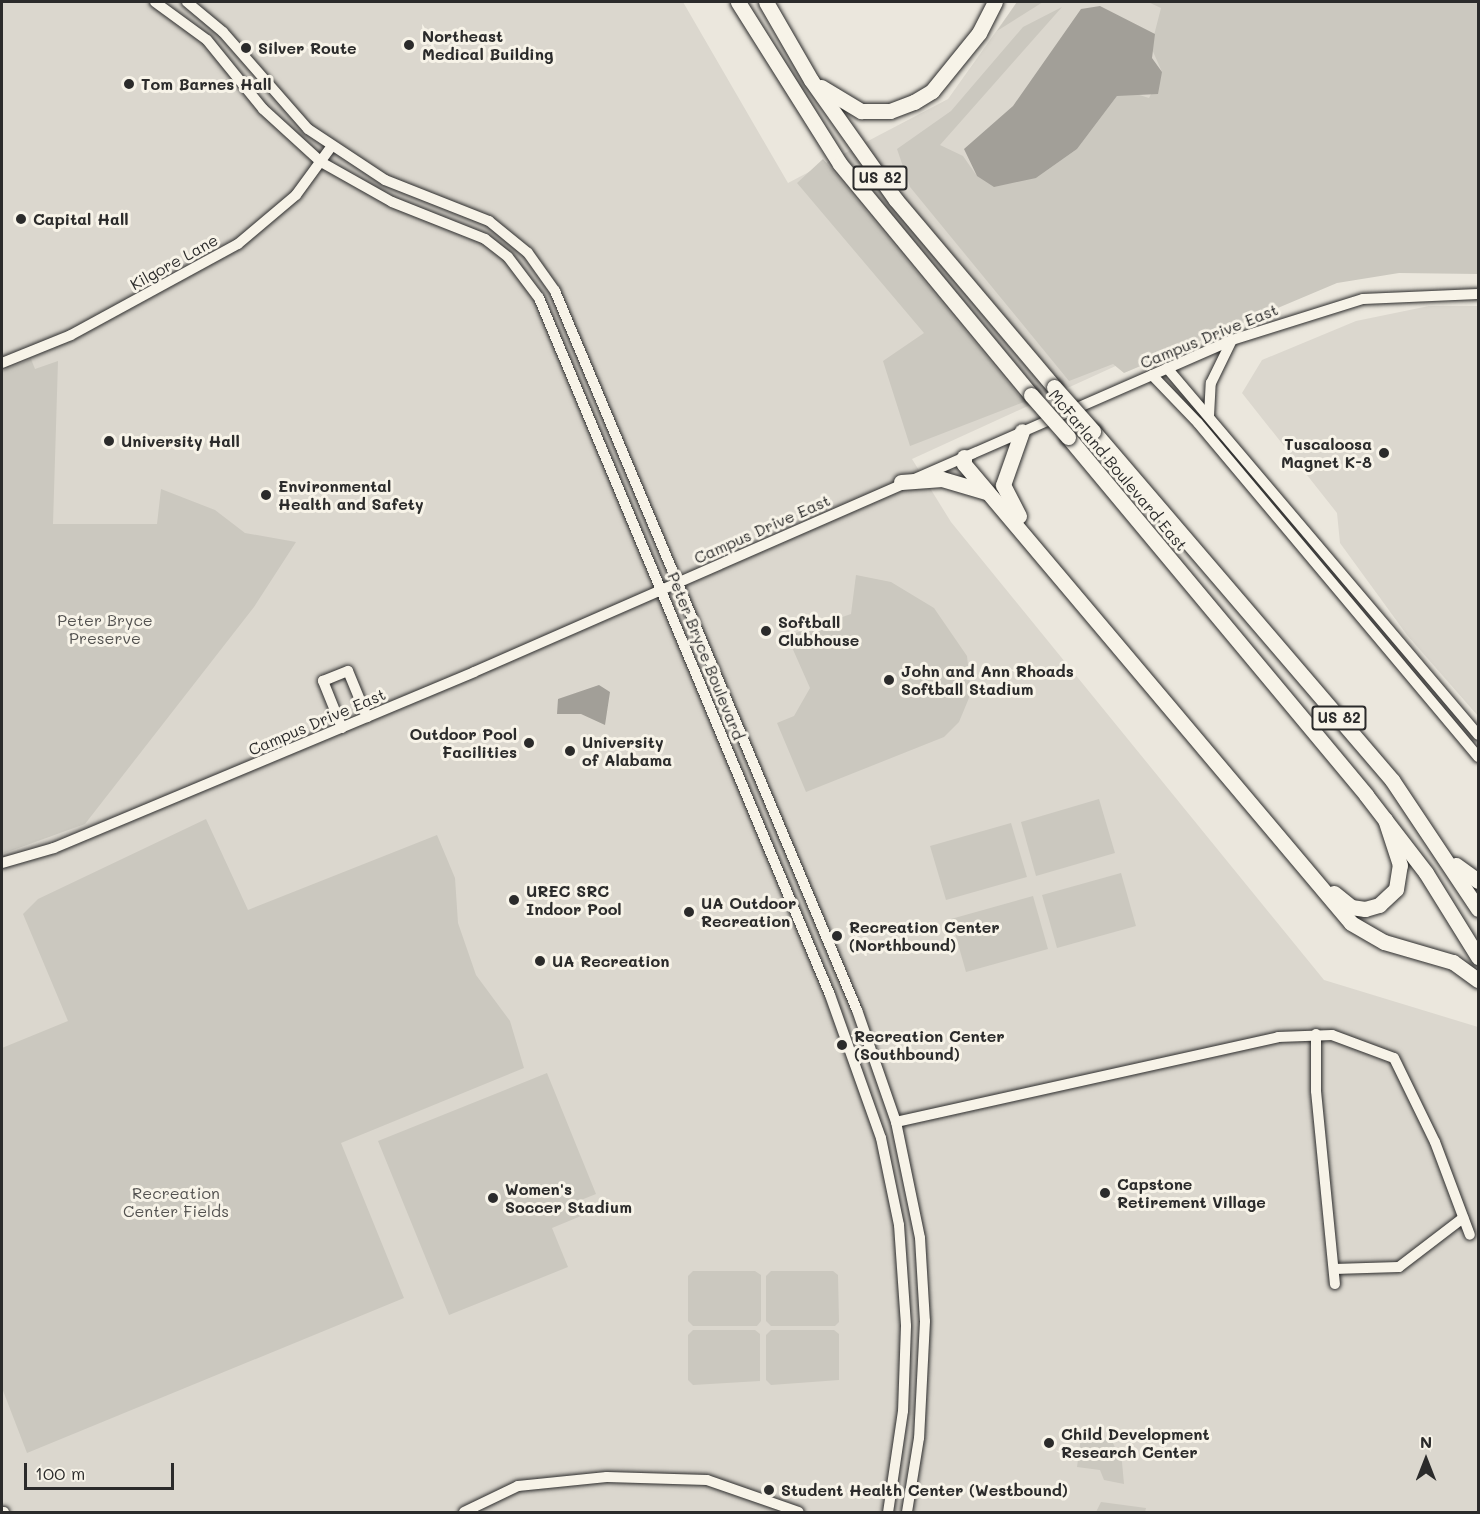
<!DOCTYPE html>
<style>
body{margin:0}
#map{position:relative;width:1480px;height:1514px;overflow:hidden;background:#ebe7dd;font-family:Mali,sans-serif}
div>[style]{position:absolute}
.built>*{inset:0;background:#dbd7ce}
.green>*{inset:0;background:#cbc8bf}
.water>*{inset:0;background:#a29f98}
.roads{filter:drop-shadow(0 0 2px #2b2b2b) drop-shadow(0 0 2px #2b2b2b)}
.minor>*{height:10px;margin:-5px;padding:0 5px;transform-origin:5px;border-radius:5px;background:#f7f3e8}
.highway>*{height:15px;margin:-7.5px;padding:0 7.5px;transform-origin:7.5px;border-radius:7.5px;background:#f7f3e8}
.bridges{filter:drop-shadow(0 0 2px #2b2b2b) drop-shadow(0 0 2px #2b2b2b)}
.highway-bridge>*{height:15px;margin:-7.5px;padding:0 7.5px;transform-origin:7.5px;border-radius:7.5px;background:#f7f3e8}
.dots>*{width:16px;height:16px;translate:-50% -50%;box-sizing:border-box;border:3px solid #f7f3e8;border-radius:50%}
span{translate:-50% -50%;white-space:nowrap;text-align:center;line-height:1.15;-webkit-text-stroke:6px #f7f3e8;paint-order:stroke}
.shield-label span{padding:2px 4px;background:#f7f3e8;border:2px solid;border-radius:4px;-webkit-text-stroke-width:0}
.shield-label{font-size:15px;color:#2b2b2b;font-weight:700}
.poi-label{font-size:16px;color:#2b2b2b;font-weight:700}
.left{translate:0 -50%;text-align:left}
.right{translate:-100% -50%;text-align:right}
.street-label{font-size:16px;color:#2b2b2b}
.park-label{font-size:16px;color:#535250}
.frame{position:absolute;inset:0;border:3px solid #2b2b2b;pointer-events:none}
.north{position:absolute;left:1396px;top:1430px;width:60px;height:60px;-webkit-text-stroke:4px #f7f3e8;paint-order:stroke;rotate:0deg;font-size:16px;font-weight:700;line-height:24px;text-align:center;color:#2b2b2b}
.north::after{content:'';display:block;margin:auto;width:21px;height:27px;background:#2b2b2b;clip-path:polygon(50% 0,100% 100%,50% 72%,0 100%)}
.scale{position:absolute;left:24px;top:1463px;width:150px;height:27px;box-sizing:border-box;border:3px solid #2b2b2b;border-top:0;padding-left:8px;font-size:18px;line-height:21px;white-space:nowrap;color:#2b2b2b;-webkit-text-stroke:4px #f7f3e8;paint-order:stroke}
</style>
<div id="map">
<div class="built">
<div style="clip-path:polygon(2px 2px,683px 2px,788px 183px,948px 99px,1017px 2px,1309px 2px,1405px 263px,1195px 307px,1201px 327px,912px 459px,951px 522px,1324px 980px,1478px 1027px,1478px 1512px,2px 1512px)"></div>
<div style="clip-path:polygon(1429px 306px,1478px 306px,1478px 716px,1407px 635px,1340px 543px,1337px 513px,1242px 393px,1262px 360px,1356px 321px)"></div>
</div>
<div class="green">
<div style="clip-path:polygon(1017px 2px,1043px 2px,997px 31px)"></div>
<div style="clip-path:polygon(1148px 2px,1478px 2px,1478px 274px,1399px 273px,1337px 283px,1124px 373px,1113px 364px,1069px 381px,910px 187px,897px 149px,951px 111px,1023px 27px,1062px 7px,940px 145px,963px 156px,977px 176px,1036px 178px,1077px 149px,1117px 96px,1130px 92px,1149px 98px,1162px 72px,1151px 47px,1161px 8px)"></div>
<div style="clip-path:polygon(823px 159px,1024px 402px,910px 446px,883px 361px,924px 333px,797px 183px)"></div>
<div style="clip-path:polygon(31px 359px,35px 369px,58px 361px,53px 524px,157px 524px,161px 489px,215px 510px,245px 533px,296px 542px,254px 607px,85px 824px,2px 854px,2px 371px)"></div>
<div style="clip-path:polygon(856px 575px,891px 582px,934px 608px,967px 656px,971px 693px,959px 722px,944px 737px,806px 792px,777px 723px,794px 716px,810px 688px,787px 636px,851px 614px)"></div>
<div style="clip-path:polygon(1099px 799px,1115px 853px,1036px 876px,1021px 822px)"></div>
<div style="clip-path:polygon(206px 819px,248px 910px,437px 835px,455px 878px,458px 923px,476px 975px,510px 1021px,524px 1068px,341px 1143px,404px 1298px,27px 1453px,2px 1388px,2px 1048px,68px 1021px,23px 914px,38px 899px)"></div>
<div style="clip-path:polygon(1011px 823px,1027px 877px,946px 900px,930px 846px)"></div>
<div style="clip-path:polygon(1121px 873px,1136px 926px,1057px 948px,1042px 895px)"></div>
<div style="clip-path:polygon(1033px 896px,1048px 949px,966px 972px,951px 919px)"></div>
<div style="clip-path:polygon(547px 1073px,596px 1194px,576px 1202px,581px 1216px,552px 1228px,568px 1267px,449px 1315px,378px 1141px)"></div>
<div style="clip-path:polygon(693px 1271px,755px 1271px,761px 1275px,761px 1321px,757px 1326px,693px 1326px,688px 1321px,688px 1276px)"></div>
<div style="clip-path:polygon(771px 1271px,833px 1271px,838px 1275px,839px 1322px,835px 1326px,771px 1326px,766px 1321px,766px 1276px)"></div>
<div style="clip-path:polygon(693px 1330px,755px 1330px,760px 1334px,760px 1381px,693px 1385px,688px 1380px,688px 1335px)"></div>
<div style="clip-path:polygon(771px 1330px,834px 1330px,839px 1334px,839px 1380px,771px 1385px,766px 1380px,766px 1335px)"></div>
<div style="clip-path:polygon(1081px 1437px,1112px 1441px,1122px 1462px,1124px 1484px,1104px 1480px,1100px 1470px,1077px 1467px)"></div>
<div style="clip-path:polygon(1101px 1502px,1146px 1508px,1145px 1512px,1096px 1512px)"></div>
</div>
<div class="water">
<div style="clip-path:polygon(1100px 6px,1155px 34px,1152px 58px,1162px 72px,1158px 94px,1117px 96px,1077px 149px,1036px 178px,994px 187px,977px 176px,964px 149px,1013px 106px,1081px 9px)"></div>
<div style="clip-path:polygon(599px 685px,610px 692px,605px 725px,581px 714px,557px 714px,558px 699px)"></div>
</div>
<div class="roads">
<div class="minor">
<div style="left:155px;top:2px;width:64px;rotate:36.2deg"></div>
<div style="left:207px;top:40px;width:89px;rotate:50.9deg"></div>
<div style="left:263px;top:109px;width:79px;rotate:42.4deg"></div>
<div style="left:321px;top:162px;width:81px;rotate:29.4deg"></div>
<div style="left:392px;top:202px;width:100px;rotate:21.7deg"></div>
<div style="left:485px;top:239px;width:29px;rotate:38deg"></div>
<div style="left:508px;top:257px;width:51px;rotate:52.9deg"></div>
<div style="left:539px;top:298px;width:755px;rotate:67.34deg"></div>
<div style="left:830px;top:995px;width:152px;rotate:70.4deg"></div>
<div style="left:881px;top:1138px;width:89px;rotate:78.3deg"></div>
<div style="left:899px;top:1225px;width:101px;rotate:86deg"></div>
<div style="left:906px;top:1326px;width:85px;rotate:92deg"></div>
<div style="left:903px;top:1411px;width:102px;rotate:98.4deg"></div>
<div style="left:187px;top:2px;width:47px;rotate:39.8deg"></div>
<div style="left:223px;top:32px;width:129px;rotate:48.8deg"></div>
<div style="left:308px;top:129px;width:92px;rotate:33.5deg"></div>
<div style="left:385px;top:180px;width:112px;rotate:21.5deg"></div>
<div style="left:489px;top:221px;width:50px;rotate:39.4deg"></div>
<div style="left:528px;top:253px;width:47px;rotate:54.6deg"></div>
<div style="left:555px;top:291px;width:780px;rotate:67.22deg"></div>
<div style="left:857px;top:1010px;width:119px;rotate:70.8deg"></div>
<div style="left:896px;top:1122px;width:118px;rotate:78.3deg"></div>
<div style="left:920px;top:1238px;width:83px;rotate:86.6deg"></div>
<div style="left:925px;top:1321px;width:117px;rotate:92.9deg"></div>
<div style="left:919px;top:1438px;width:75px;rotate:99.2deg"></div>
<div style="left:2px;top:363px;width:74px;rotate:-22.1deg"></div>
<div style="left:71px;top:335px;width:190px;rotate:-28.6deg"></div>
<div style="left:238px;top:244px;width:76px;rotate:-40.2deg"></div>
<div style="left:296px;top:195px;width:59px;rotate:-53.9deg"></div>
<div style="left:1167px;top:368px;width:481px;rotate:49.7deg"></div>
<div style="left:1152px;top:375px;width:66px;rotate:46.2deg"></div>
<div style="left:1198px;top:423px;width:436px;rotate:50deg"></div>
<div style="left:1209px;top:416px;width:33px;rotate:-87deg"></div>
<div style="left:1211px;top:383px;width:48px;rotate:-64deg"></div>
<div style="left:342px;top:728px;width:51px;rotate:-112deg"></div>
<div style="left:323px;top:681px;width:27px;rotate:-22deg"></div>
<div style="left:348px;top:671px;width:50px;rotate:67.6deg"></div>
<div style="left:2px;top:863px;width:54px;rotate:-16.1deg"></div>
<div style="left:54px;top:848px;width:455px;rotate:-22.7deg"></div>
<div style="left:474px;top:672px;width:828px;rotate:-23.65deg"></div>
<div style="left:1232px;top:340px;width:137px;rotate:-17.4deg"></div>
<div style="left:1363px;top:299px;width:115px;rotate:-2.5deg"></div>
<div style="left:1316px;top:1034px;width:57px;rotate:90deg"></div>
<div style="left:1316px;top:1091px;width:194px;rotate:84.4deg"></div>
<div style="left:896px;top:1122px;width:391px;rotate:-12.5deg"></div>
<div style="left:1278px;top:1037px;width:54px;rotate:-2.1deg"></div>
<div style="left:1332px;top:1035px;width:66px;rotate:20.4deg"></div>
<div style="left:1394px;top:1058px;width:93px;rotate:64deg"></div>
<div style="left:1435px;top:1142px;width:99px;rotate:69.4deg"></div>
<div style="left:1334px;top:1269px;width:65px;rotate:-1.8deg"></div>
<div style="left:1399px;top:1267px;width:81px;rotate:-37.4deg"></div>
<div style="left:2px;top:1512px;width:2px"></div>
<div style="left:464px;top:1512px;width:60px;rotate:-25.7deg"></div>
<div style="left:518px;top:1486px;width:89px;rotate:-5.8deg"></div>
<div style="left:607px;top:1477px;width:100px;rotate:1.7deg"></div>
<div style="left:707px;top:1480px;width:97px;rotate:19.2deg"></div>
</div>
<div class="highway">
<div style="left:738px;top:2px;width:191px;rotate:57.8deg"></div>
<div style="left:840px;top:164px;width:300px;rotate:50.4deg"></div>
<div style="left:766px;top:2px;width:90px;rotate:60deg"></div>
<div style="left:811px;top:80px;width:147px;rotate:54.7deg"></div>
<div style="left:896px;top:200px;width:245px;rotate:49.8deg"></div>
<div style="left:821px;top:87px;width:47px;rotate:31deg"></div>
<div style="left:861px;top:111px;width:29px"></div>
<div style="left:890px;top:111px;width:26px;rotate:-21deg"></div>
<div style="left:914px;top:102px;width:21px;rotate:-31deg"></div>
<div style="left:932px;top:91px;width:75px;rotate:-51deg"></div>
<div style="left:979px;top:33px;width:35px;rotate:-63deg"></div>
<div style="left:1093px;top:431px;width:460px;rotate:49.4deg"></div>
<div style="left:1392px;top:780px;width:155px;rotate:56.3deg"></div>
<div style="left:1068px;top:437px;width:466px;rotate:50.2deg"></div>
<div style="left:1366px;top:795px;width:98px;rotate:52.4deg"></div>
<div style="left:1426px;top:873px;width:99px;rotate:58.2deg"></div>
<div style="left:964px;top:457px;width:7px;rotate:90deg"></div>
<div style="left:964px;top:464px;width:600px;rotate:49.86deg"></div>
<div style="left:1351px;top:923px;width:38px;rotate:30deg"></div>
<div style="left:1384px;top:942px;width:72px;rotate:16.2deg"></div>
<div style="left:1453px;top:962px;width:31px;rotate:36deg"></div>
<div style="left:901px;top:482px;width:41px;rotate:-4.2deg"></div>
<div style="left:942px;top:479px;width:46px;rotate:16.5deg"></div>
<div style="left:1019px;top:516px;width:35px;rotate:-117deg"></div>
<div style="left:1003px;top:485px;width:57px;rotate:-70.6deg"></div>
<div style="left:1456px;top:865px;width:27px;rotate:36deg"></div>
<div style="left:1334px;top:893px;width:22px;rotate:39deg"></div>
<div style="left:1351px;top:907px;width:14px;rotate:8deg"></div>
<div style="left:1365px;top:909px;width:15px;rotate:-16deg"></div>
<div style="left:1379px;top:905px;width:23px;rotate:-43deg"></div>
<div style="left:1396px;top:889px;width:24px;rotate:-81deg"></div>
<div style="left:1400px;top:865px;width:48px;rotate:-108.1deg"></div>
</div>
</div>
<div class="bridges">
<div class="highway-bridge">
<div style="left:1054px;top:387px;width:59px;rotate:48.4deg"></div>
<div style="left:1031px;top:395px;width:56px;rotate:48.6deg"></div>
</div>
</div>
<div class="dots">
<div style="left:409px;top:45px;background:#2b2b2b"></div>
<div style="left:246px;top:48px;background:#2b2b2b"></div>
<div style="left:129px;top:84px;background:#2b2b2b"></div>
<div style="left:21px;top:219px;background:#2b2b2b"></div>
<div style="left:109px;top:441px;background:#2b2b2b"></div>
<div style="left:1384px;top:453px;background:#2b2b2b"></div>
<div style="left:266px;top:495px;background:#2b2b2b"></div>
<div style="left:766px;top:631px;background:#2b2b2b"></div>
<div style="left:889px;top:680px;background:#2b2b2b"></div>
<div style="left:529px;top:743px;background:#2b2b2b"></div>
<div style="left:570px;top:751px;background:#2b2b2b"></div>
<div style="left:514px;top:900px;background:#2b2b2b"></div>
<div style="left:689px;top:912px;background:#2b2b2b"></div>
<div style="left:837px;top:936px;background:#2b2b2b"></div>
<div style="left:540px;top:961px;background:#2b2b2b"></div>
<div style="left:842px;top:1045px;background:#2b2b2b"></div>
<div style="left:1105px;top:1193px;background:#2b2b2b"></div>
<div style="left:493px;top:1198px;background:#2b2b2b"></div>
<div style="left:1049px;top:1443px;background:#2b2b2b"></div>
<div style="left:769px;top:1490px;background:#2b2b2b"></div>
</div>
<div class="shield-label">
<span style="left:880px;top:178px">US 82</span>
<span style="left:1339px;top:718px">US 82</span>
</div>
<div class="poi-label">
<span class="left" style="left:422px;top:45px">Northeast<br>Medical Building</span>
<span class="left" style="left:258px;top:48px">Silver Route</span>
<span class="left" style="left:141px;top:84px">Tom Barnes Hall</span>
<span class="left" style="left:33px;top:219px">Capital Hall</span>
<span class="left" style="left:121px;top:441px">University Hall</span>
<span class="right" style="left:1372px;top:453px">Tuscaloosa<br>Magnet K-8</span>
<span class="left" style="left:278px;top:495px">Environmental<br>Health and Safety</span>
<span class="left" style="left:778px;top:631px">Softball<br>Clubhouse</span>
<span class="left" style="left:901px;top:680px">John and Ann Rhoads<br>Softball Stadium</span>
<span class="right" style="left:517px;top:743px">Outdoor Pool<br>Facilities</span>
<span class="left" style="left:582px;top:751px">University<br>of Alabama</span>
<span class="left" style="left:526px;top:900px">UREC SRC<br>Indoor Pool</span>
<span class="left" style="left:701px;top:912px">UA Outdoor<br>Recreation</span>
<span class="left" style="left:849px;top:936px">Recreation Center<br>(Northbound)</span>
<span class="left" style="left:552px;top:961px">UA Recreation</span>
<span class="left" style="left:854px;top:1045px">Recreation Center<br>(Southbound)</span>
<span class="left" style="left:1117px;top:1193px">Capstone<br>Retirement Village</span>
<span class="left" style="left:505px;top:1198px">Women's<br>Soccer Stadium</span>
<span class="left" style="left:1061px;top:1443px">Child Development<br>Research Center</span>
<span class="left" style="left:781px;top:1490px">Student Health Center (Westbound)</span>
</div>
<div class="street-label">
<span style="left:174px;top:262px;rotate:-29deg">Kilgore Lane</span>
<span style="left:1209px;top:336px;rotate:-22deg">Campus Drive East</span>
<span style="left:1118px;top:470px;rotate:50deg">McFarland Boulevard East</span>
<span style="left:762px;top:529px;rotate:-24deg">Campus Drive East</span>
<span style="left:706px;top:656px;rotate:68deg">Peter Bryce Boulevard</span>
<span style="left:317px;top:722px;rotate:-23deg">Campus Drive East</span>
</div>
<div class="park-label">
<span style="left:105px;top:629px">Peter Bryce<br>Preserve</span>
<span style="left:176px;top:1202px">Recreation<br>Center Fields</span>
</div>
<div class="frame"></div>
<div class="north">N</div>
<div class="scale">100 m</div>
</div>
